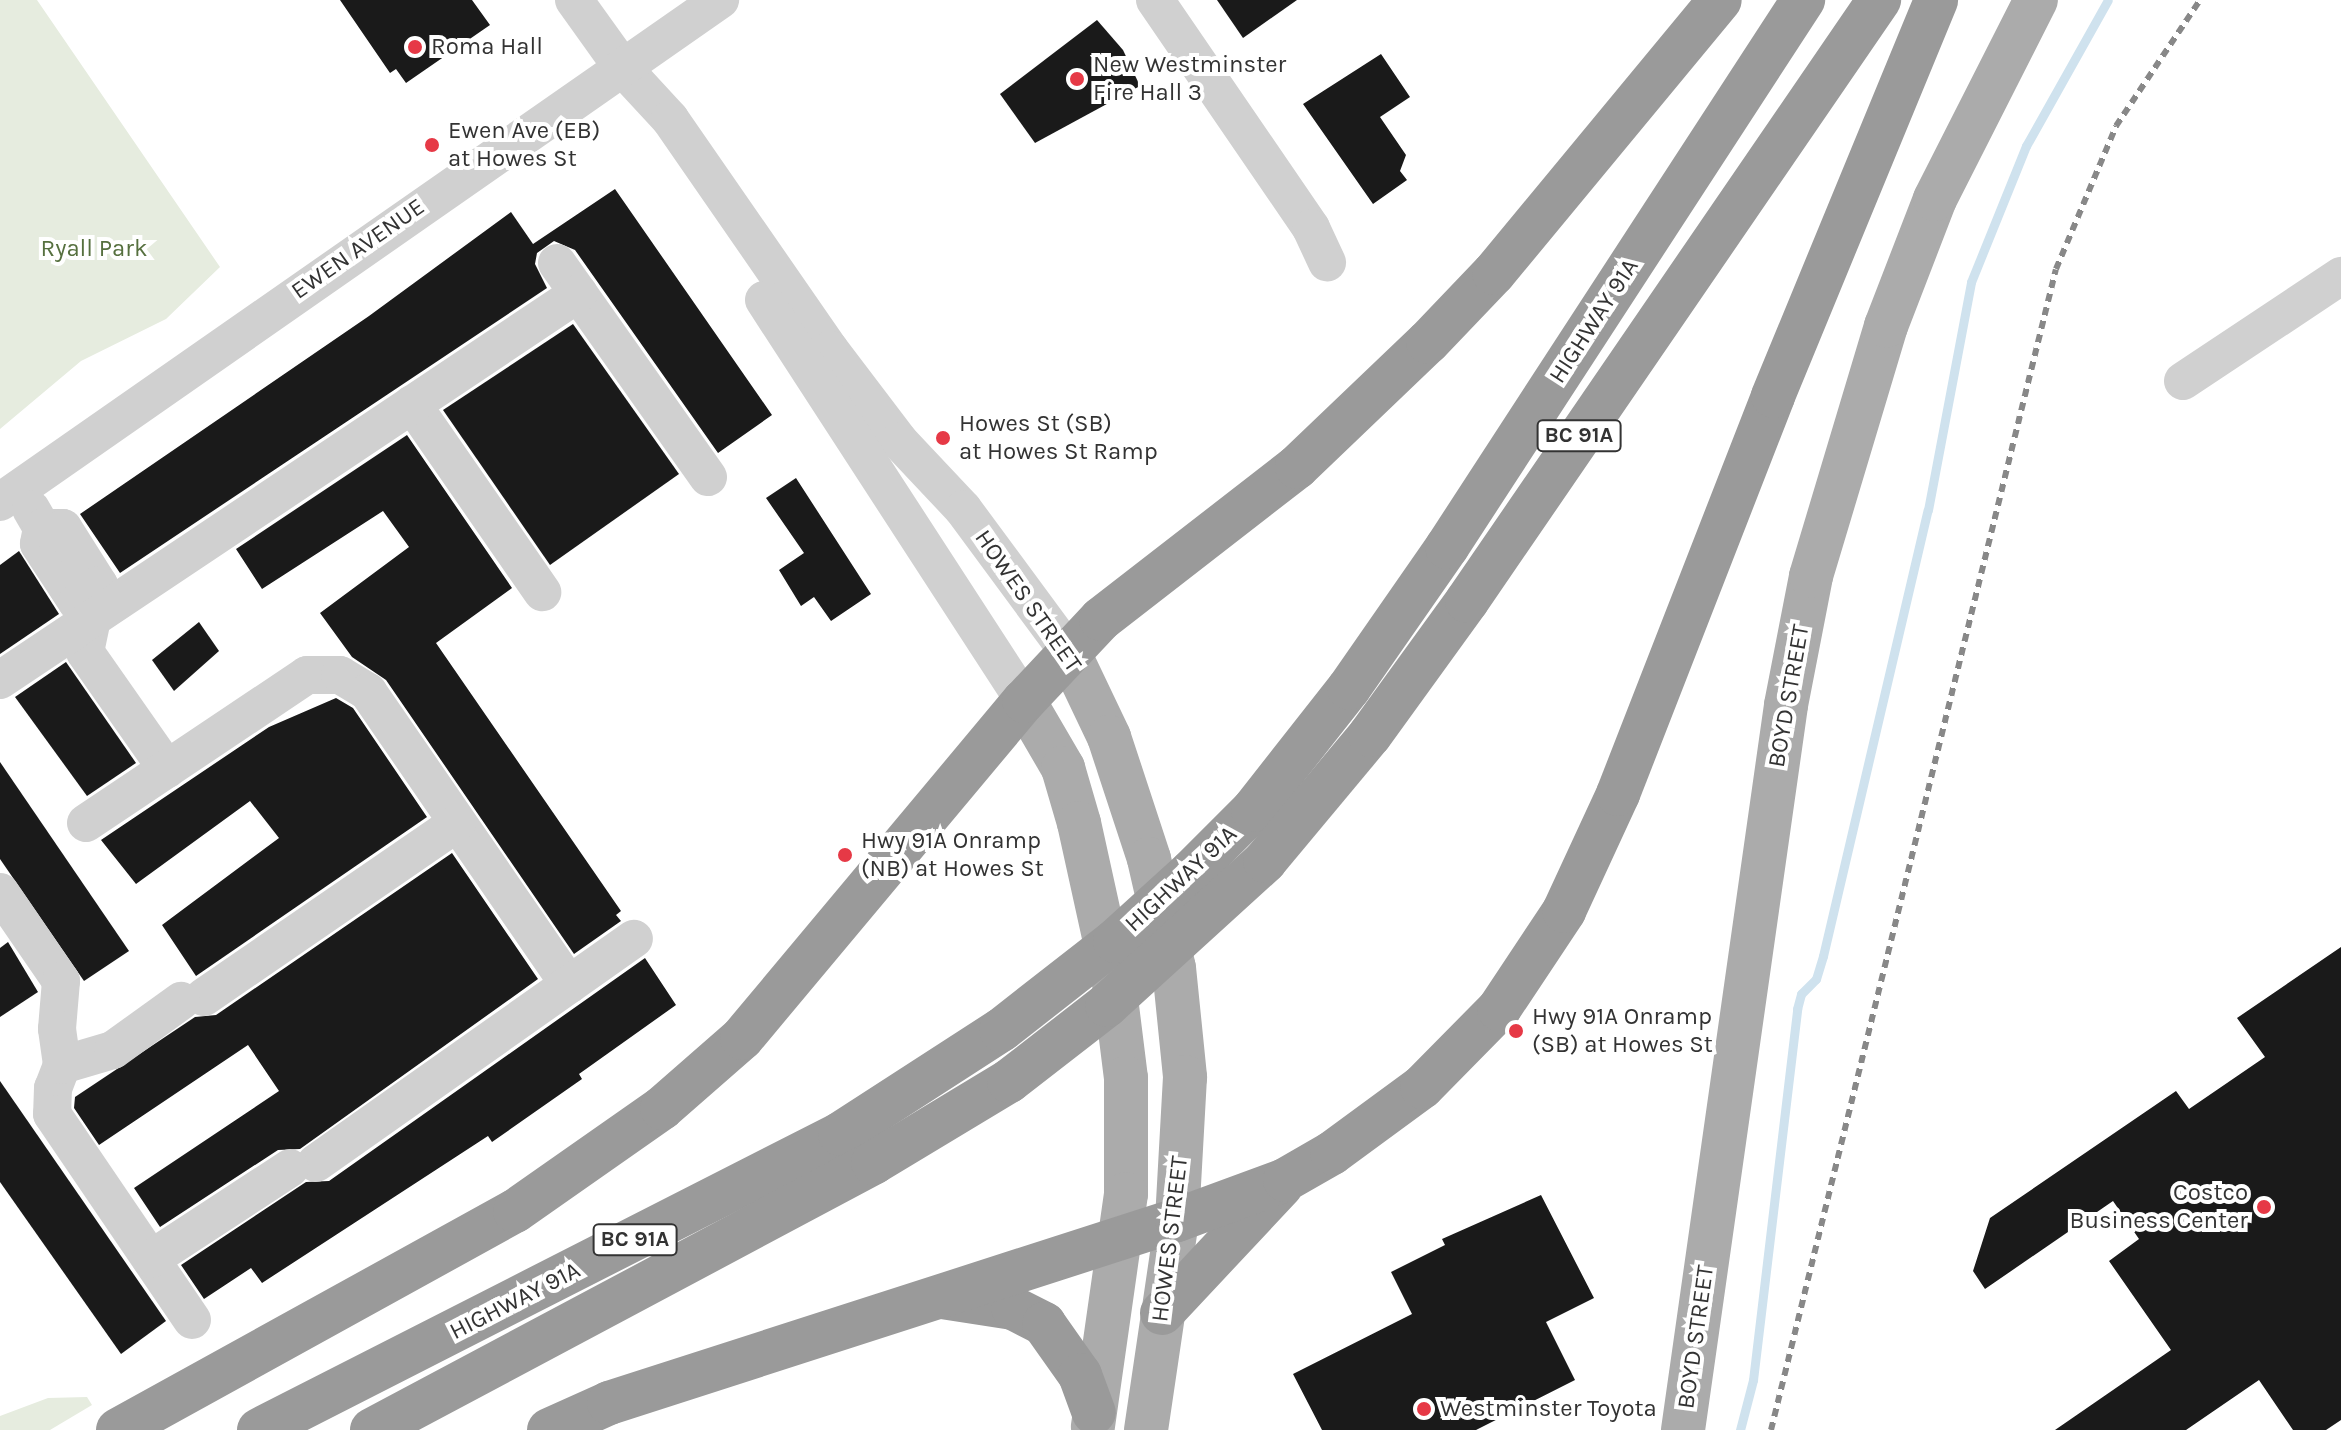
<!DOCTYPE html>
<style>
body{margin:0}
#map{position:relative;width:2341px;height:1430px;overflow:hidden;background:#fff;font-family:Karla,sans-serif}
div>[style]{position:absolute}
.green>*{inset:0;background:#e6ecdf}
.stream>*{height:9px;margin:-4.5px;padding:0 4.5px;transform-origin:4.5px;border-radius:4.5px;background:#cfe2ee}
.building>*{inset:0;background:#1a1a1a}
.minor>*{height:38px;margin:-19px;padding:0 19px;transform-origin:19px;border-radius:19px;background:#d0d0d0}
.major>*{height:44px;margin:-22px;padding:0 22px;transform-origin:22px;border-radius:22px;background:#ababab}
.highway>*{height:44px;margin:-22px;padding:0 22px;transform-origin:22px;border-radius:22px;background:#9a9a9a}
.rail>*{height:6px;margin-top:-3px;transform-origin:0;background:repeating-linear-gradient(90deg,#888 0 8px,transparent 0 14px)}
.dots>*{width:22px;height:22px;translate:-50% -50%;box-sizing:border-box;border:4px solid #fff;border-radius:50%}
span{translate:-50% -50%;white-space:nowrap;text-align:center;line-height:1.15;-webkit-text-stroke:8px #fff;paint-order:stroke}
.shield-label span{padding:2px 6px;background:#fff;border:2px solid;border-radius:6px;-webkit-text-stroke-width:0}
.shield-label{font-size:22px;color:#333;font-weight:700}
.poi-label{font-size:24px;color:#333}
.left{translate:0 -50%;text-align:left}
.right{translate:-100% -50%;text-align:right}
.park-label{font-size:24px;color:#56703f}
.street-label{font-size:24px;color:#333}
</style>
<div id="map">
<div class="green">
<div style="clip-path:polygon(0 0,37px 0,220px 267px,166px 319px,81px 361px,0 429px)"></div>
<div style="clip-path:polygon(87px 1397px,92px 1405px,50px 1430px,0 1430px,0 1416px,48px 1398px)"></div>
</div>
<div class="stream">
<div style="left:1740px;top:1430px;width:52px;rotate:-75.4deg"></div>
<div style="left:1753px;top:1380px;width:374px;rotate:-83.2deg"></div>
<div style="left:1797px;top:1009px;width:16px;rotate:-75deg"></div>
<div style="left:1801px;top:994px;width:21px;rotate:-45deg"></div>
<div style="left:1816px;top:979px;width:24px;rotate:-73deg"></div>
<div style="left:1823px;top:956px;width:458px;rotate:-76.8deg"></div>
<div style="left:1928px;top:510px;width:232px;rotate:-79.3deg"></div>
<div style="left:1971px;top:282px;width:147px;rotate:-68deg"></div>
<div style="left:2026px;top:146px;width:167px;rotate:-60.7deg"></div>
</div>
<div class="building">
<div style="clip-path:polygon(340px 0,472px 0,490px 25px,406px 83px,396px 69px,390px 73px)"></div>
<div style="clip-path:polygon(1217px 0,1297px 0,1243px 38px)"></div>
<div style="clip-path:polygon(1097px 20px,1123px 50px,1140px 86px,1035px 143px,1000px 94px)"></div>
<div style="clip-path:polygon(1381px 54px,1410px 97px,1380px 117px,1406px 155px,1400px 171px,1407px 180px,1373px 204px,1303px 104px)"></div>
<div style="clip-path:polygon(615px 189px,772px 415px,718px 453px,575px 250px,554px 241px,537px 253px,535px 264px,547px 288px,120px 573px,80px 514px,369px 316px,511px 212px,533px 244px)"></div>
<div style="clip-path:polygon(573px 324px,679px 474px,550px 565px,443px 410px)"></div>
<div style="clip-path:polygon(407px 435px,512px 588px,436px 643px,621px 911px,616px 915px,621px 921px,574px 954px,386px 680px,352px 657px,320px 613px,409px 547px,383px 511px,262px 589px,236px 549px)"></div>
<div style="clip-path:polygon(796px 478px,871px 594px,831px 621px,814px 597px,801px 606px,779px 570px,804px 553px,766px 498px)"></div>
<div style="clip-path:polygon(19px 551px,59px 614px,0 654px,0 565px)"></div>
<div style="clip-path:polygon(199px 622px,219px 651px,174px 691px,152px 660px)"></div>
<div style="clip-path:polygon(66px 662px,136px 763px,87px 796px,15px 697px)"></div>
<div style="clip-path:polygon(336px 698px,353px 708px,427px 817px,196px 976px,162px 925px,279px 838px,250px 801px,136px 884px,101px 840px,269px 727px)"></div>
<div style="clip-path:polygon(0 762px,129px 951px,84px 981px,0 859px)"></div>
<div style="clip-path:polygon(452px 853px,538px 979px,300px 1149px,278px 1150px,160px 1227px,134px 1188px,279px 1091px,248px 1045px,99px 1145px,74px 1108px,75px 1097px,195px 1017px,216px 1015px)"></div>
<div style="clip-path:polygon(8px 942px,38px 992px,0 1017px,0 948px)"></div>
<div style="clip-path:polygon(2341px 947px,2341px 1420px,2326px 1430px,2293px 1430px,2259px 1380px,2186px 1430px,2055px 1430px,2171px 1350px,2109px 1261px,2139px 1239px,2113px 1201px,1985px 1289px,1973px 1271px,1990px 1218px,2176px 1091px,2189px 1109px,2265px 1057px,2237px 1018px)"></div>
<div style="clip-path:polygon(645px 958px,676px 1005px,579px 1074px,582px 1079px,492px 1142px,488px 1136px,262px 1283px,251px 1268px,204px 1299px,181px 1265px,306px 1182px,329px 1181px)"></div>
<div style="clip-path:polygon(0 1081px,166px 1321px,121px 1354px,0 1182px)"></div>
<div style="clip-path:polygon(1541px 1195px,1594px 1298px,1546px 1322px,1575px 1380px,1476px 1430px,1322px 1430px,1293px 1374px,1412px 1314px,1391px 1272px,1445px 1245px,1442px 1239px)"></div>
</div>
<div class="minor">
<div style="left:574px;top:0;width:82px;rotate:54.4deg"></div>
<div style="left:622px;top:67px;width:71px;rotate:47.3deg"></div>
<div style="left:670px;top:119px;width:281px;rotate:55.3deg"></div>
<div style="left:830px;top:350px;width:114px;rotate:52.8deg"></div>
<div style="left:899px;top:441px;width:93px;rotate:46.7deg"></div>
<div style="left:963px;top:509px;width:179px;rotate:53.6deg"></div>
<div style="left:1155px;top:0;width:276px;rotate:55.6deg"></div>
<div style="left:1311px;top:228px;width:38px;rotate:65deg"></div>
<div style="left:557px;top:263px;width:262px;rotate:54.8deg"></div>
<div style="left:764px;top:300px;width:478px;rotate:57deg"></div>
<div style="left:2183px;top:381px;width:190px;rotate:-33.6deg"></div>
<div style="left:412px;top:404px;width:229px;rotate:55.3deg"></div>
<div style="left:0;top:502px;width:878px;rotate:-34.89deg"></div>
<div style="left:31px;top:509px;width:22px;rotate:60deg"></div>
<div style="left:42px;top:528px;width:16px;rotate:101deg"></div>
<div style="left:39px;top:544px;width:69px;rotate:56.8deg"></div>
<div style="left:77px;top:602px;width:22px;rotate:5deg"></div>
<div style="left:42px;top:528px;width:21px"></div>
<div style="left:63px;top:528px;width:67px;rotate:57.7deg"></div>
<div style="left:99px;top:585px;width:68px;rotate:101.8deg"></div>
<div style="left:85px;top:652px;width:143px;rotate:55deg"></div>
<div style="left:0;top:680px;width:696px;rotate:-33.76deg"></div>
<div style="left:86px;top:823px;width:266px;rotate:-33.8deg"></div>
<div style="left:307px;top:675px;width:33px"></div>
<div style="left:340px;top:675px;width:33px;rotate:31deg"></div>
<div style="left:368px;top:692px;width:355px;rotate:55.5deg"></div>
<div style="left:0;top:892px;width:108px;rotate:55.6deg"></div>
<div style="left:61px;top:981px;width:48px;rotate:94.8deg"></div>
<div style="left:57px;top:1029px;width:36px;rotate:82deg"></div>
<div style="left:62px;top:1065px;width:25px;rotate:111deg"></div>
<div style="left:53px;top:1088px;width:26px;rotate:92deg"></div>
<div style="left:52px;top:1114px;width:249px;rotate:55.8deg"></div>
<div style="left:204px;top:997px;width:307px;rotate:-34.5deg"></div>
<div style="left:62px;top:1065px;width:53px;rotate:-16.4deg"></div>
<div style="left:113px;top:1050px;width:84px;rotate:-35.8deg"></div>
<div style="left:316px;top:1163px;width:389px;rotate:-35.2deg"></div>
<div style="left:151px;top:1259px;width:166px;rotate:-33.2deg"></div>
</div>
<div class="major">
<div style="left:1069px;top:653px;width:93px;rotate:64.5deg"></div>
<div style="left:1109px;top:737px;width:128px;rotate:71.8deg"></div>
<div style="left:1149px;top:859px;width:112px;rotate:77.1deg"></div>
<div style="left:1174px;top:968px;width:110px;rotate:84.2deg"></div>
<div style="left:1185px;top:1077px;width:143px;rotate:93.2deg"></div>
<div style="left:1177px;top:1220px;width:212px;rotate:98.4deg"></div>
<div style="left:1024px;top:701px;width:78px;rotate:59.8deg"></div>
<div style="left:1063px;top:768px;width:57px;rotate:73.8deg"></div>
<div style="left:1079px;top:823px;width:163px;rotate:77.6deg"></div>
<div style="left:1114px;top:982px;width:97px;rotate:82.9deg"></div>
<div style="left:1126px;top:1078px;width:116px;rotate:90deg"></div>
<div style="left:1126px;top:1194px;width:235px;rotate:98.1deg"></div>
<div style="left:1683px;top:1430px;width:732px;rotate:-81.91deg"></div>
<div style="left:1786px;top:705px;width:131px;rotate:-79deg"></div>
<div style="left:1811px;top:576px;width:261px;rotate:-73.3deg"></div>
<div style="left:1886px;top:326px;width:136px;rotate:-68.9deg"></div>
<div style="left:1935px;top:199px;width:223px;rotate:-63.1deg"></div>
</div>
<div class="highway">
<div style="left:942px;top:1297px;width:72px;rotate:8.8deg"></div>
<div style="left:1013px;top:1308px;width:35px;rotate:27deg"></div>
<div style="left:1044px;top:1324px;width:62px;rotate:54.8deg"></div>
<div style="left:1080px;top:1375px;width:40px;rotate:69.8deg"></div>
<div style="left:1162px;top:1313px;width:174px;rotate:-46.9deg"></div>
<div style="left:118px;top:1430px;width:453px;rotate:-28.9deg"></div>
<div style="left:515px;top:1211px;width:179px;rotate:-35deg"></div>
<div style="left:662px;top:1108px;width:106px;rotate:-41.2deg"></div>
<div style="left:742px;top:1038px;width:439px;rotate:-50.1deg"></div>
<div style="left:1024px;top:701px;width:112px;rotate:-46.8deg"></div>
<div style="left:1101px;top:619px;width:248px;rotate:-37.8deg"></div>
<div style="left:1297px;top:467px;width:181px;rotate:-43.7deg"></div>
<div style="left:1428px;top:342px;width:95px;rotate:-46.3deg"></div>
<div style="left:1494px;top:273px;width:354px;rotate:-50.4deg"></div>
<div style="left:259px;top:1430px;width:652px;rotate:-27deg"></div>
<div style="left:840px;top:1134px;width:192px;rotate:-32.9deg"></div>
<div style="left:1001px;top:1030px;width:145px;rotate:-38deg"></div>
<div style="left:1115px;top:941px;width:103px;rotate:-42.2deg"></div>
<div style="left:1191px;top:872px;width:88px;rotate:-45deg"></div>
<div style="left:1253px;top:810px;width:155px;rotate:-51.8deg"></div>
<div style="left:1349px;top:688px;width:172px;rotate:-55.2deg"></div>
<div style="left:1447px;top:547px;width:653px;rotate:-56.94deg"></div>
<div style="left:372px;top:1430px;width:568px;rotate:-28.05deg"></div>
<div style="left:873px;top:1163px;width:159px;rotate:-31.1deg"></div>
<div style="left:1009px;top:1081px;width:124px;rotate:-37.8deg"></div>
<div style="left:1107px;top:1005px;width:214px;rotate:-42.3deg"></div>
<div style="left:1265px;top:861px;width:164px;rotate:-50.2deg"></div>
<div style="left:1370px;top:735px;width:165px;rotate:-54.1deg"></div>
<div style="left:1467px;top:601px;width:729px;rotate:-55.57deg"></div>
<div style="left:549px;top:1430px;width:66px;rotate:-24.2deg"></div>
<div style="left:609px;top:1403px;width:597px;rotate:-17.86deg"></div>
<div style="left:1177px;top:1220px;width:115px;rotate:-20.3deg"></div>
<div style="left:1285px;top:1180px;width:54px;rotate:-29.9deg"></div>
<div style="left:1332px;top:1153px;width:112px;rotate:-36.3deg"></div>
<div style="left:1422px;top:1087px;width:110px;rotate:-45.4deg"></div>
<div style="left:1499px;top:1009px;width:118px;rotate:-56.4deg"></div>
<div style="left:1564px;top:911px;width:129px;rotate:-65.2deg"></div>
<div style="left:1618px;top:794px;width:427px;rotate:-68.7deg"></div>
<div style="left:1773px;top:396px;width:428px;rotate:-67.6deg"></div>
</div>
<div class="rail">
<div style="left:1771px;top:1430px;width:1195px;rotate:-76.21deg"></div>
<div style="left:2056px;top:269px;width:155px;rotate:-67.2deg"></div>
<div style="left:2116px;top:126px;width:151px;rotate:-56.3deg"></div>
</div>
<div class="dots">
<div style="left:415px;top:47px;background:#e63946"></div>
<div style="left:1077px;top:79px;background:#e63946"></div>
<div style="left:432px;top:145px;background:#e63946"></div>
<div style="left:943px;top:438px;background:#e63946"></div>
<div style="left:845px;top:855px;background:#e63946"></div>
<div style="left:1516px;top:1031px;background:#e63946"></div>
<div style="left:2264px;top:1207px;background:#e63946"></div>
<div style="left:1424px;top:1409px;background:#e63946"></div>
</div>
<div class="shield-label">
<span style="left:1579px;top:436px">BC 91A</span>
<span style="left:635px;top:1240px">BC 91A</span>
</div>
<div class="poi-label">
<span class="left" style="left:431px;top:47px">Roma Hall</span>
<span class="left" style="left:1093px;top:79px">New Westminster<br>Fire Hall 3</span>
<span class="left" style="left:448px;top:145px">Ewen Ave (EB)<br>at Howes St</span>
<span class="left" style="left:959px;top:438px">Howes St (SB)<br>at Howes St Ramp</span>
<span class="left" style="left:861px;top:855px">Hwy 91A Onramp<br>(NB) at Howes St</span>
<span class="left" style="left:1532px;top:1031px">Hwy 91A Onramp<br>(SB) at Howes St</span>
<span class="right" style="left:2248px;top:1207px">Costco<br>Business Center</span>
<span class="left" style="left:1440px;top:1409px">Westminster Toyota</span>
</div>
<div class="park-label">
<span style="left:94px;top:249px">Ryall Park</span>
</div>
<div class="street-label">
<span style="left:358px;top:249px;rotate:-35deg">EWEN AVENUE</span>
<span style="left:1594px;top:321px;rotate:-57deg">HIGHWAY 91A</span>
<span style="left:1028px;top:601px;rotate:55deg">HOWES STREET</span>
<span style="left:1789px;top:696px;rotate:-80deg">BOYD STREET</span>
<span style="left:1181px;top:879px;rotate:-43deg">HIGHWAY 91A</span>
<span style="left:1170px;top:1239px;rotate:-83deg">HOWES STREET</span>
<span style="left:515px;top:1301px;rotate:-27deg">HIGHWAY 91A</span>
<span style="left:1696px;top:1337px;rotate:-82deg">BOYD STREET</span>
</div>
</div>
